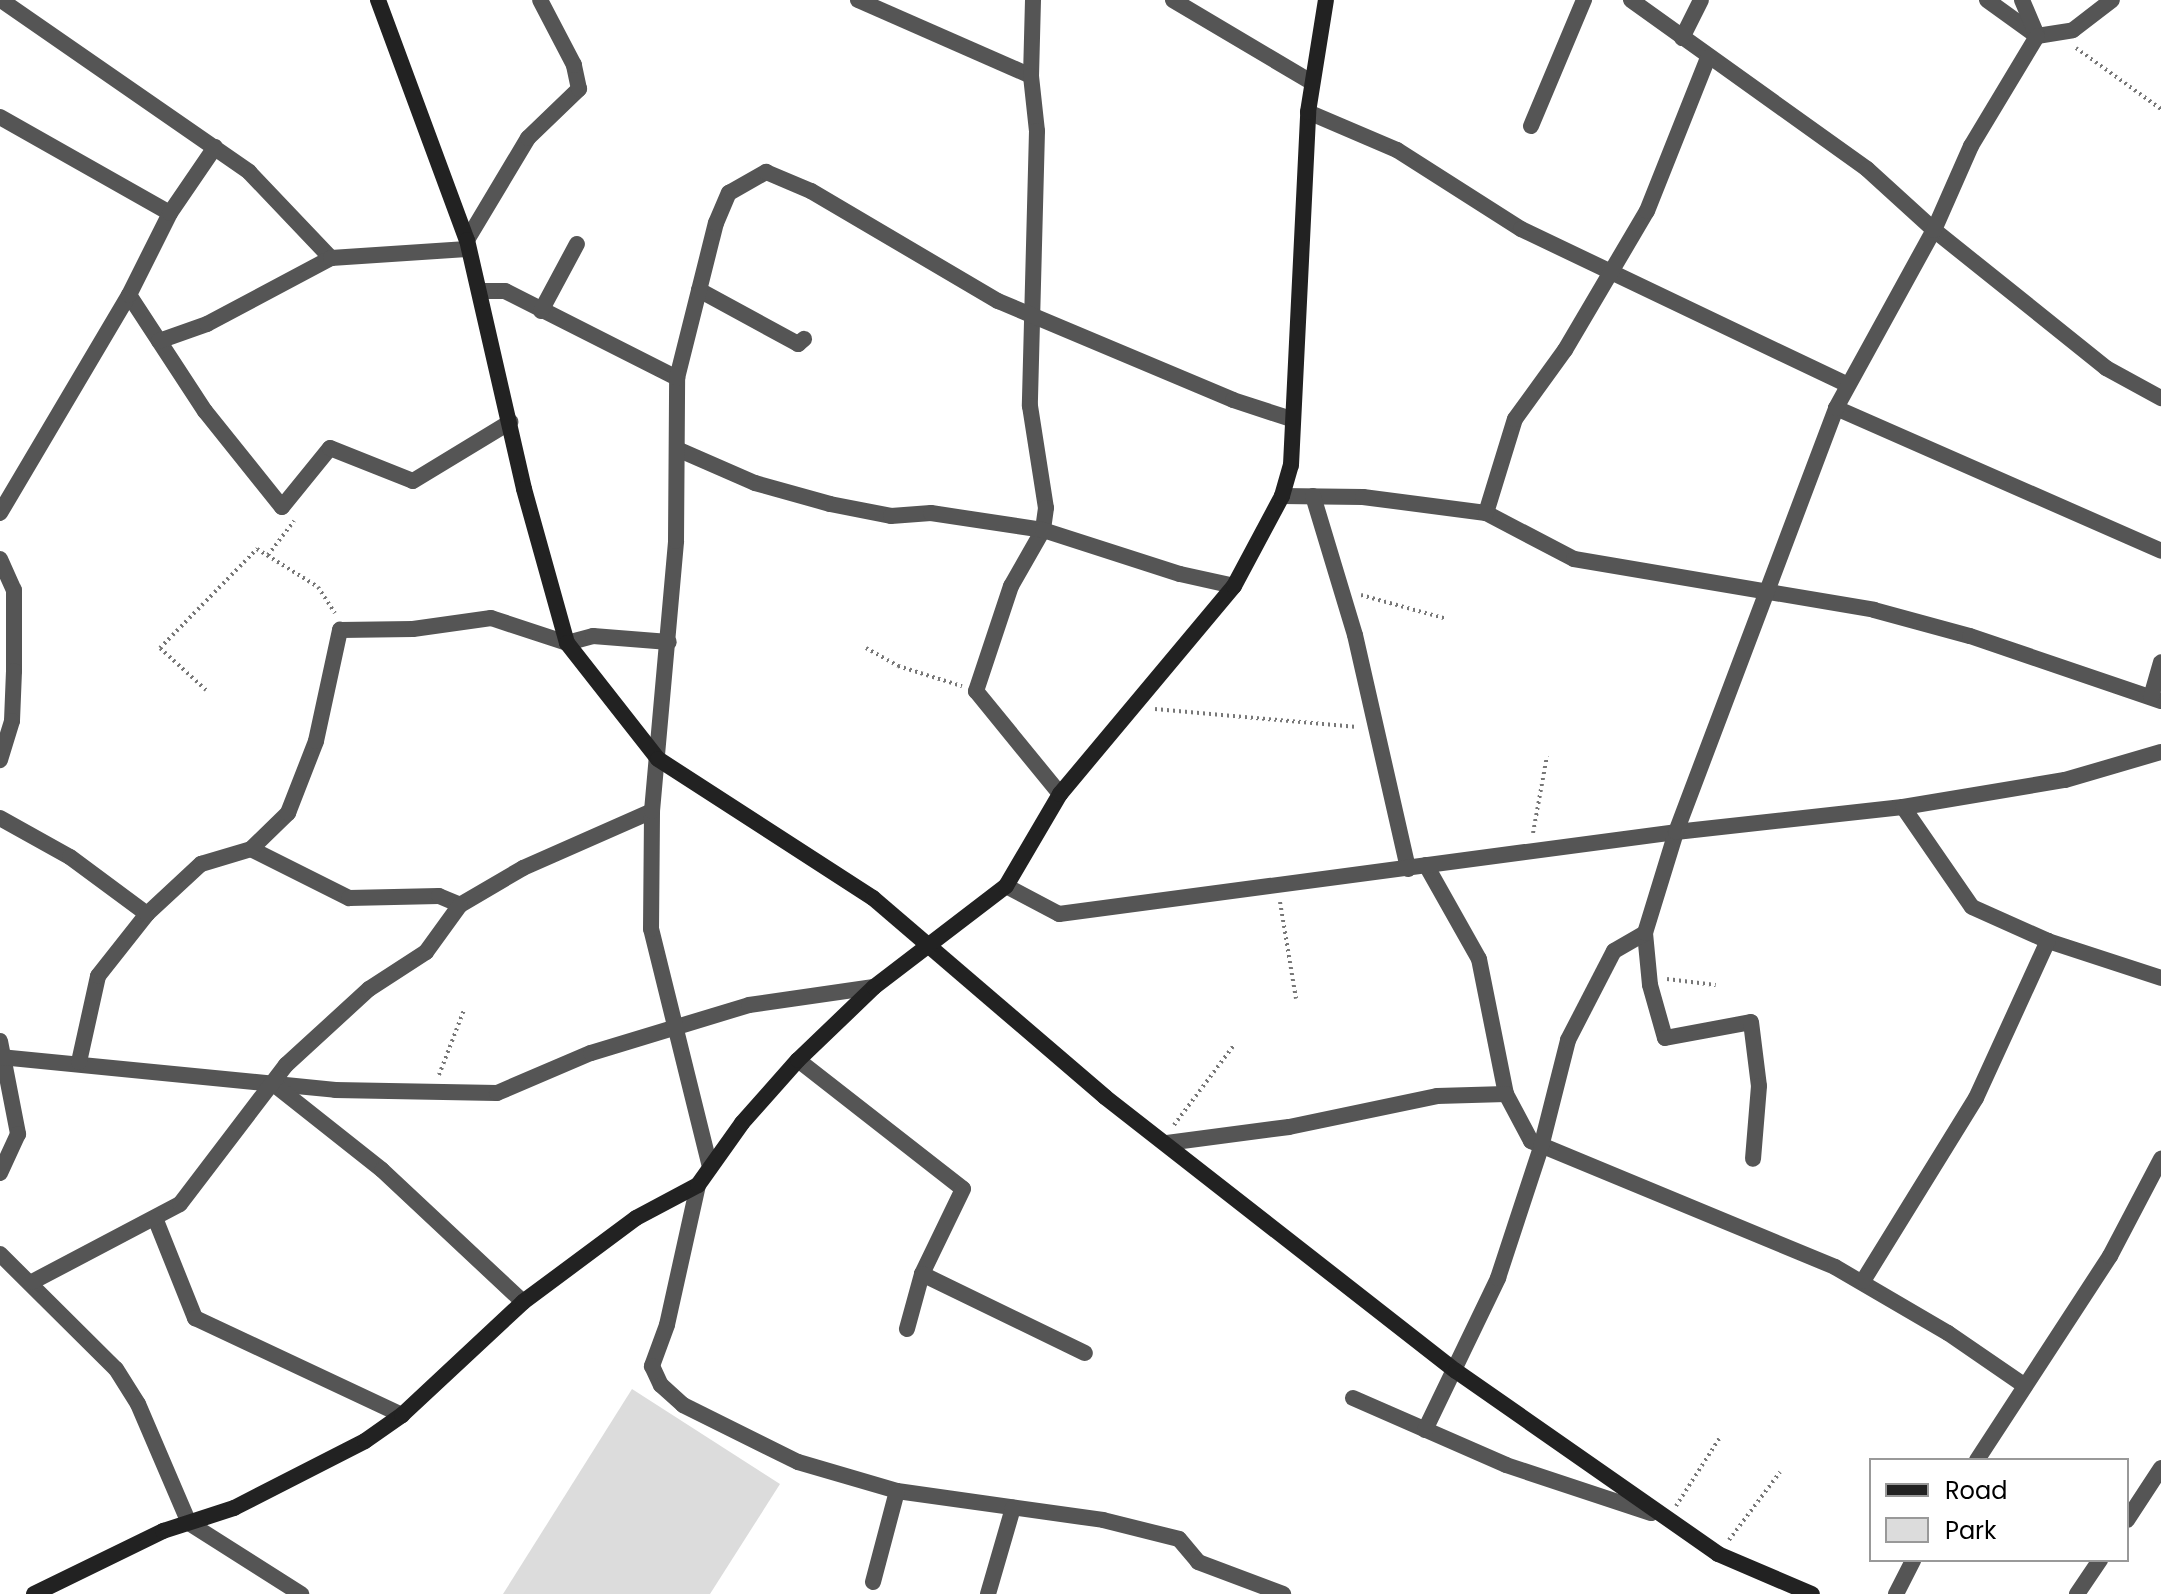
<!DOCTYPE html>
<style>
body{margin:0}
#map{position:relative;width:2161px;height:1594px;overflow:hidden;background:#fff;font-family:Poppins,sans-serif}
div>[style]{position:absolute}
.green>*{inset:0;background:#dcdcdc}
.path>*{height:4px;margin-top:-2px;transform-origin:0;background:repeating-linear-gradient(90deg,#777 0 2px,transparent 0 6px)}
.street>*{height:16px;margin:-8px;padding:0 8px;transform-origin:8px;border-radius:8px;background:#555}
.secondary>*{height:16px;margin:-8px;padding:0 8px;transform-origin:8px;border-radius:8px;background:#222}
span{translate:-50% -50%;white-space:nowrap;text-align:center;line-height:1.15;-webkit-text-stroke:6px #fff;paint-order:stroke}
.legend{position:absolute;left:1869px;top:1458px;width:260px;height:104px;box-sizing:border-box;background:#fff;border:2px solid #999;margin:0;padding:10px 14px;list-style:none;font-size:24px;color:#000}
.legend li{display:flex;align-items:center;gap:16px;height:40px}
.legend b{width:40px;border:2px solid #999}
</style>
<div id="map">
<div class="green">
<div style="clip-path:polygon(632px 1389px,780px 1484px,710px 1594px,503px 1594px)"></div>
</div>
<div class="path">
<div style="left:2076px;top:48px;width:105px;rotate:35.7deg"></div>
<div style="left:268px;top:555px;width:43px;rotate:-52.6deg"></div>
<div style="left:1361px;top:595px;width:89px;rotate:15.6deg"></div>
<div style="left:866px;top:648px;width:37px;rotate:29deg"></div>
<div style="left:898px;top:666px;width:67px;rotate:17.4deg"></div>
<div style="left:206px;top:690px;width:62px;rotate:-137.6deg"></div>
<div style="left:160px;top:648px;width:139px;rotate:-45.6deg"></div>
<div style="left:257px;top:549px;width:72px;rotate:31.9deg"></div>
<div style="left:318px;top:587px;width:31px;rotate:57deg"></div>
<div style="left:1155px;top:709px;width:203px;rotate:5.1deg"></div>
<div style="left:1533px;top:833px;width:78px;rotate:-79.7deg"></div>
<div style="left:1280px;top:902px;width:98px;rotate:80.6deg"></div>
<div style="left:1667px;top:979px;width:49px;rotate:7deg"></div>
<div style="left:439px;top:1075px;width:70px;rotate:-69deg"></div>
<div style="left:1174px;top:1125px;width:100px;rotate:-53.1deg"></div>
<div style="left:1676px;top:1506px;width:80px;rotate:-57.3deg"></div>
<div style="left:1729px;top:1540px;width:85px;rotate:-53.1deg"></div>
</div>
<div class="street">
<div style="left:1px;top:0;width:302px;rotate:34.7deg"></div>
<div style="left:249px;top:172px;width:119px;rotate:46.4deg"></div>
<div style="left:858px;top:0;width:189px;rotate:23.7deg"></div>
<div style="left:1033px;top:0;width:76px;rotate:91.5deg"></div>
<div style="left:1031px;top:76px;width:55px;rotate:83.8deg"></div>
<div style="left:1037px;top:131px;width:275px;rotate:91.5deg"></div>
<div style="left:1030px;top:406px;width:103px;rotate:81.1deg"></div>
<div style="left:1046px;top:508px;width:22px;rotate:98deg"></div>
<div style="left:1043px;top:530px;width:64px;rotate:119.7deg"></div>
<div style="left:1011px;top:586px;width:111px;rotate:108.4deg"></div>
<div style="left:976px;top:691px;width:133px;rotate:50.8deg"></div>
<div style="left:1173px;top:0;width:161px;rotate:30.7deg"></div>
<div style="left:1631px;top:0;width:290px;rotate:35.6deg"></div>
<div style="left:1867px;top:169px;width:91px;rotate:42.3deg"></div>
<div style="left:1934px;top:230px;width:221px;rotate:38.7deg"></div>
<div style="left:2106px;top:368px;width:63px;rotate:28.6deg"></div>
<div style="left:1987px;top:0;width:62px;rotate:35.8deg"></div>
<div style="left:2037px;top:36px;width:36px;rotate:-9deg"></div>
<div style="left:2073px;top:30px;width:49px;rotate:-37.6deg"></div>
<div style="left:2022px;top:0;width:38px;rotate:67deg"></div>
<div style="left:1682px;top:38px;width:42px;rotate:-63.4deg"></div>
<div style="left:1308px;top:112px;width:97px;rotate:23.1deg"></div>
<div style="left:1397px;top:150px;width:147px;rotate:32.5deg"></div>
<div style="left:1521px;top:229px;width:362px;rotate:25.5deg"></div>
<div style="left:0;top:117px;width:195px;rotate:29.5deg"></div>
<div style="left:1531px;top:126px;width:137px;rotate:-67.2deg"></div>
<div style="left:467px;top:240px;width:119px;rotate:-59.1deg"></div>
<div style="left:528px;top:138px;width:71px;rotate:-43.9deg"></div>
<div style="left:579px;top:89px;width:25px;rotate:-102deg"></div>
<div style="left:574px;top:65px;width:73px;rotate:-117.6deg"></div>
<div style="left:699px;top:290px;width:113px;rotate:28.6deg"></div>
<div style="left:798px;top:344px;width:8px;rotate:-40deg"></div>
<div style="left:480px;top:291px;width:25px"></div>
<div style="left:505px;top:291px;width:193px;rotate:26.8deg"></div>
<div style="left:129px;top:295px;width:139px;rotate:56.8deg"></div>
<div style="left:205px;top:411px;width:123px;rotate:51.3deg"></div>
<div style="left:282px;top:507px;width:76px;rotate:-50.9deg"></div>
<div style="left:330px;top:448px;width:89px;rotate:21.7deg"></div>
<div style="left:413px;top:481px;width:114px;rotate:-31.3deg"></div>
<div style="left:541px;top:311px;width:76px;rotate:-61.8deg"></div>
<div style="left:159px;top:341px;width:51px;rotate:-19.5deg"></div>
<div style="left:207px;top:324px;width:140px;rotate:-28deg"></div>
<div style="left:331px;top:258px;width:136px;rotate:-3.8deg"></div>
<div style="left:1836px;top:408px;width:355px;rotate:23.7deg"></div>
<div style="left:677px;top:449px;width:85px;rotate:23.6deg"></div>
<div style="left:755px;top:483px;width:78px;rotate:15.6deg"></div>
<div style="left:830px;top:504px;width:62px;rotate:11.1deg"></div>
<div style="left:891px;top:516px;width:40px;rotate:-4.3deg"></div>
<div style="left:931px;top:513px;width:113px;rotate:8.6deg"></div>
<div style="left:1043px;top:530px;width:144px;rotate:17.8deg"></div>
<div style="left:1180px;top:574px;width:55px;rotate:12.5deg"></div>
<div style="left:1282px;top:496px;width:81px;rotate:0.7deg"></div>
<div style="left:1363px;top:497px;width:124px;rotate:7.4deg"></div>
<div style="left:1486px;top:513px;width:99px;rotate:27.6deg"></div>
<div style="left:1574px;top:559px;width:304px;rotate:9.6deg"></div>
<div style="left:1874px;top:610px;width:99px;rotate:15.2deg"></div>
<div style="left:1970px;top:636px;width:202px;rotate:18.8deg"></div>
<div style="left:1313px;top:496px;width:145px;rotate:73.2deg"></div>
<div style="left:1355px;top:635px;width:240px;rotate:77.2deg"></div>
<div style="left:0;top:513px;width:253px;rotate:-59.4deg"></div>
<div style="left:129px;top:295px;width:92px;rotate:-63.4deg"></div>
<div style="left:170px;top:213px;width:80px;rotate:-55.7deg"></div>
<div style="left:1486px;top:513px;width:98px;rotate:-72.9deg"></div>
<div style="left:1515px;top:419px;width:85px;rotate:-54.1deg"></div>
<div style="left:1565px;top:350px;width:161px;rotate:-59.5deg"></div>
<div style="left:1647px;top:211px;width:165px;rotate:-68.3deg"></div>
<div style="left:0;top:559px;width:34px;rotate:66deg"></div>
<div style="left:14px;top:590px;width:81px;rotate:90deg"></div>
<div style="left:14px;top:671px;width:50px;rotate:92.3deg"></div>
<div style="left:12px;top:721px;width:41px;rotate:107.1deg"></div>
<div style="left:2151px;top:697px;width:36px;rotate:-74deg"></div>
<div style="left:1903px;top:807px;width:121px;rotate:55.4deg"></div>
<div style="left:1972px;top:907px;width:83px;rotate:24.1deg"></div>
<div style="left:2048px;top:941px;width:119px;rotate:18.1deg"></div>
<div style="left:0;top:818px;width:80px;rotate:29.1deg"></div>
<div style="left:70px;top:857px;width:96px;rotate:36.5deg"></div>
<div style="left:251px;top:849px;width:110px;rotate:26.6deg"></div>
<div style="left:349px;top:898px;width:90px;rotate:-1.3deg"></div>
<div style="left:439px;top:896px;width:23px;rotate:23deg"></div>
<div style="left:460px;top:905px;width:73px;rotate:-30.4deg"></div>
<div style="left:523px;top:868px;width:141px;rotate:-23.8deg"></div>
<div style="left:1426px;top:865px;width:108px;rotate:60.6deg"></div>
<div style="left:1479px;top:959px;width:138px;rotate:78.7deg"></div>
<div style="left:1506px;top:1094px;width:53px;rotate:62deg"></div>
<div style="left:1531px;top:1141px;width:329px;rotate:22.5deg"></div>
<div style="left:1835px;top:1267px;width:131px;rotate:30.3deg"></div>
<div style="left:1948px;top:1333px;width:93px;rotate:34.5deg"></div>
<div style="left:1006px;top:886px;width:60px;rotate:27.8deg"></div>
<div style="left:1059px;top:914px;width:622px;rotate:-7.57deg"></div>
<div style="left:1676px;top:832px;width:228px;rotate:-6.3deg"></div>
<div style="left:1903px;top:807px;width:164px;rotate:-9.5deg"></div>
<div style="left:2065px;top:780px;width:100px;rotate:-16.3deg"></div>
<div style="left:1645px;top:933px;width:52px;rotate:84.5deg"></div>
<div style="left:1650px;top:985px;width:55px;rotate:74.2deg"></div>
<div style="left:1665px;top:1038px;width:87px;rotate:-10.5deg"></div>
<div style="left:1751px;top:1022px;width:64px;rotate:82.9deg"></div>
<div style="left:1759px;top:1086px;width:73px;rotate:94.7deg"></div>
<div style="left:0;top:1041px;width:95px;rotate:79deg"></div>
<div style="left:18px;top:1134px;width:43px;rotate:114.8deg"></div>
<div style="left:0;top:1057px;width:337px;rotate:5.6deg"></div>
<div style="left:335px;top:1090px;width:162px;rotate:1.1deg"></div>
<div style="left:497px;top:1093px;width:102px;rotate:-23.1deg"></div>
<div style="left:591px;top:1053px;width:165px;rotate:-16.9deg"></div>
<div style="left:749px;top:1005px;width:126px;rotate:-8.2deg"></div>
<div style="left:798px;top:1060px;width:209px;rotate:38deg"></div>
<div style="left:963px;top:1189px;width:94px;rotate:115.8deg"></div>
<div style="left:922px;top:1274px;width:57px;rotate:105.3deg"></div>
<div style="left:79px;top:1062px;width:88px;rotate:-77.5deg"></div>
<div style="left:98px;top:976px;width:79px;rotate:-51.7deg"></div>
<div style="left:147px;top:914px;width:74px;rotate:-42.8deg"></div>
<div style="left:201px;top:864px;width:52px;rotate:-16.7deg"></div>
<div style="left:251px;top:849px;width:52px;rotate:-44.2deg"></div>
<div style="left:288px;top:813px;width:77px;rotate:-68.7deg"></div>
<div style="left:316px;top:741px;width:114px;rotate:-77.8deg"></div>
<div style="left:340px;top:630px;width:73px;rotate:-0.8deg"></div>
<div style="left:413px;top:629px;width:79px;rotate:-8deg"></div>
<div style="left:491px;top:618px;width:80px;rotate:18.2deg"></div>
<div style="left:567px;top:643px;width:27px;rotate:-15deg"></div>
<div style="left:593px;top:636px;width:76px;rotate:4.5deg"></div>
<div style="left:276px;top:1086px;width:135px;rotate:38.4deg"></div>
<div style="left:382px;top:1170px;width:193px;rotate:43.1deg"></div>
<div style="left:1167px;top:1143px;width:123px;rotate:-7.5deg"></div>
<div style="left:1289px;top:1127px;width:151px;rotate:-11.8deg"></div>
<div style="left:1437px;top:1096px;width:69px;rotate:-1.7deg"></div>
<div style="left:710px;top:1167px;width:245px;rotate:-103.9deg"></div>
<div style="left:651px;top:929px;width:118px;rotate:-89.5deg"></div>
<div style="left:652px;top:811px;width:271px;rotate:-84.9deg"></div>
<div style="left:676px;top:541px;width:163px;rotate:-89.6deg"></div>
<div style="left:677px;top:378px;width:160px;rotate:-75.9deg"></div>
<div style="left:716px;top:223px;width:33px;rotate:-67deg"></div>
<div style="left:729px;top:193px;width:43px;rotate:-29.6deg"></div>
<div style="left:766px;top:172px;width:49px;rotate:22.9deg"></div>
<div style="left:811px;top:191px;width:217px;rotate:30.5deg"></div>
<div style="left:998px;top:301px;width:255px;rotate:22.8deg"></div>
<div style="left:1233px;top:400px;width:61px;rotate:18.1deg"></div>
<div style="left:698px;top:1185px;width:143px;rotate:102.5deg"></div>
<div style="left:667px;top:1325px;width:44px;rotate:110.1deg"></div>
<div style="left:652px;top:1366px;width:21px;rotate:65deg"></div>
<div style="left:661px;top:1385px;width:30px;rotate:42deg"></div>
<div style="left:683px;top:1405px;width:128px;rotate:26.4deg"></div>
<div style="left:798px;top:1462px;width:103px;rotate:16.3deg"></div>
<div style="left:897px;top:1491px;width:208px;rotate:8deg"></div>
<div style="left:1103px;top:1520px;width:78px;rotate:14deg"></div>
<div style="left:1179px;top:1539px;width:30px;rotate:50deg"></div>
<div style="left:1198px;top:1562px;width:91px;rotate:20.6deg"></div>
<div style="left:155px;top:1218px;width:108px;rotate:68.2deg"></div>
<div style="left:195px;top:1318px;width:229px;rotate:25.1deg"></div>
<div style="left:0;top:1254px;width:163px;rotate:44.8deg"></div>
<div style="left:116px;top:1369px;width:41px;rotate:57.8deg"></div>
<div style="left:138px;top:1404px;width:129px;rotate:66.8deg"></div>
<div style="left:189px;top:1523px;width:133px;rotate:32.4deg"></div>
<div style="left:922px;top:1274px;width:181px;rotate:25.9deg"></div>
<div style="left:1863px;top:1281px;width:215px;rotate:-58.3deg"></div>
<div style="left:1976px;top:1098px;width:173px;rotate:-65.4deg"></div>
<div style="left:32px;top:1282px;width:167px;rotate:-27.8deg"></div>
<div style="left:180px;top:1204px;width:175px;rotate:-52.7deg"></div>
<div style="left:286px;top:1065px;width:113px;rotate:-42.5deg"></div>
<div style="left:369px;top:989px;width:68px;rotate:-33deg"></div>
<div style="left:426px;top:952px;width:58px;rotate:-54.1deg"></div>
<div style="left:1353px;top:1398px;width:167px;rotate:23.6deg"></div>
<div style="left:1506px;top:1465px;width:153px;rotate:18.3deg"></div>
<div style="left:1425px;top:1430px;width:169px;rotate:-64.3deg"></div>
<div style="left:1498px;top:1278px;width:138px;rotate:-71.8deg"></div>
<div style="left:1541px;top:1147px;width:110px;rotate:-75.8deg"></div>
<div style="left:1568px;top:1040px;width:100px;rotate:-62.7deg"></div>
<div style="left:1614px;top:951px;width:36px;rotate:-30deg"></div>
<div style="left:1645px;top:933px;width:106px;rotate:-72.9deg"></div>
<div style="left:1676px;top:832px;width:453px;rotate:-69.3deg"></div>
<div style="left:1836px;top:408px;width:203px;rotate:-61.2deg"></div>
<div style="left:1934px;top:230px;width:92px;rotate:-66.2deg"></div>
<div style="left:1971px;top:146px;width:128px;rotate:-59deg"></div>
<div style="left:1977px;top:1460px;width:244px;rotate:-56.9deg"></div>
<div style="left:2110px;top:1256px;width:110px;rotate:-62.3deg"></div>
<div style="left:2127px;top:1520px;width:62px;rotate:-56.8deg"></div>
<div style="left:873px;top:1582px;width:94px;rotate:-75.2deg"></div>
<div style="left:988px;top:1594px;width:90px;rotate:-73.8deg"></div>
<div style="left:1896px;top:1594px;width:38px;rotate:-63deg"></div>
<div style="left:2077px;top:1594px;width:41px;rotate:-55.9deg"></div>
</div>
<div class="secondary">
<div style="left:378px;top:0;width:256px;rotate:69.7deg"></div>
<div style="left:467px;top:240px;width:255px;rotate:77.1deg"></div>
<div style="left:524px;top:489px;width:160px;rotate:74.4deg"></div>
<div style="left:567px;top:643px;width:147px;rotate:51.9deg"></div>
<div style="left:658px;top:759px;width:256px;rotate:32.9deg"></div>
<div style="left:873px;top:898px;width:306px;rotate:40.6deg"></div>
<div style="left:1105px;top:1097px;width:445px;rotate:38deg"></div>
<div style="left:1456px;top:1371px;width:320px;rotate:34.9deg"></div>
<div style="left:1718px;top:1554px;width:102px;rotate:23.1deg"></div>
<div style="left:34px;top:1594px;width:144px;rotate:-26deg"></div>
<div style="left:163px;top:1531px;width:75px;rotate:-17.9deg"></div>
<div style="left:234px;top:1508px;width:147px;rotate:-27.1deg"></div>
<div style="left:365px;top:1441px;width:45px;rotate:-35.1deg"></div>
<div style="left:402px;top:1415px;width:166px;rotate:-43deg"></div>
<div style="left:523px;top:1302px;width:141px;rotate:-36.6deg"></div>
<div style="left:636px;top:1218px;width:70px;rotate:-28deg"></div>
<div style="left:698px;top:1185px;width:76px;rotate:-54.6deg"></div>
<div style="left:742px;top:1123px;width:84px;rotate:-48.4deg"></div>
<div style="left:798px;top:1060px;width:105px;rotate:-43.8deg"></div>
<div style="left:874px;top:987px;width:166px;rotate:-37.4deg"></div>
<div style="left:1006px;top:886px;width:107px;rotate:-59.6deg"></div>
<div style="left:1060px;top:794px;width:271px;rotate:-50.1deg"></div>
<div style="left:1234px;top:586px;width:102px;rotate:-61.9deg"></div>
<div style="left:1282px;top:496px;width:32px;rotate:-74deg"></div>
<div style="left:1291px;top:465px;width:353px;rotate:-87.2deg"></div>
<div style="left:1308px;top:112px;width:113px;rotate:-80.9deg"></div>
</div>
<ul class="legend">
<li><b style="height:10px;background:#222"></b>Road</li>
<li><b style="height:22px;background:#dcdcdc"></b>Park</li>
</ul>
</div>
